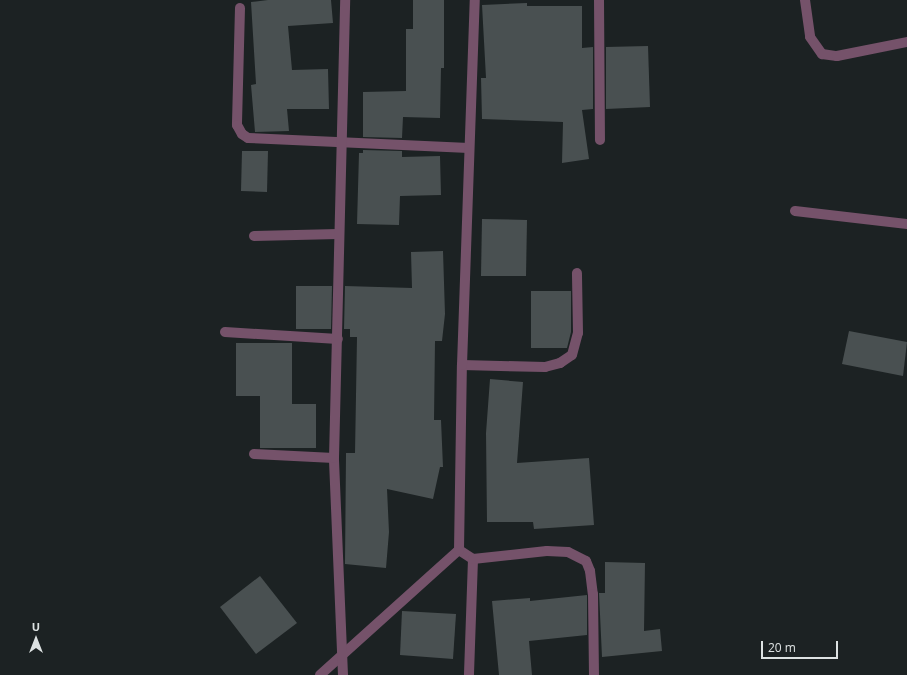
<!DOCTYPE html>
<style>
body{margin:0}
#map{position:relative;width:907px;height:675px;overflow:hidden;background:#1c2223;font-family:"Open Sans",sans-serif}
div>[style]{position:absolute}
.building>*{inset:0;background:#495051}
.minor>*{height:10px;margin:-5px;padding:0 5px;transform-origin:5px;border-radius:5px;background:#75526a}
span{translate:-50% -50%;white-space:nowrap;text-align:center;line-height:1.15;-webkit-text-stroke:4px #1c2223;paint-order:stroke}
.north{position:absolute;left:16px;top:619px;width:40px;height:40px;-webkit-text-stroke:3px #1c2223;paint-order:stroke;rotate:0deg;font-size:11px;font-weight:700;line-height:16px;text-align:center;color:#dde2e2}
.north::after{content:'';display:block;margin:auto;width:14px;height:18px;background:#dde2e2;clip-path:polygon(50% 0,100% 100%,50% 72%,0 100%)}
.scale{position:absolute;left:761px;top:641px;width:77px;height:18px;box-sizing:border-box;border:2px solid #dde2e2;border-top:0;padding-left:5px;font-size:12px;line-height:14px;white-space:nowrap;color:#dde2e2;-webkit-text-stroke:3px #1c2223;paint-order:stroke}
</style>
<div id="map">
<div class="building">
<div style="clip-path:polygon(268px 0,331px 0,333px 23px,288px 26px,292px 70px,328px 69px,329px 109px,287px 109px,289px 131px,255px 132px,251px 85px,256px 84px,251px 2px)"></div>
<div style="clip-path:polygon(413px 0,444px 0,444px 68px,441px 68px,440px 118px,403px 117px,402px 138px,363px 137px,363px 92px,406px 91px,406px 29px,413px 29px)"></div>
<div style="clip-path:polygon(527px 3px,527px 6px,582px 6px,582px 48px,593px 47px,593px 109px,582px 110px,589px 159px,562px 163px,563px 122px,482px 119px,481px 78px,486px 78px,482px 5px)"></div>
<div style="clip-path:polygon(648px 46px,650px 107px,606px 109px,606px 47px)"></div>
<div style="clip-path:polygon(363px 150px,402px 151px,402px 157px,440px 156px,441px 195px,400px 196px,399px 225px,357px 224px,359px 153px,363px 153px)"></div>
<div style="clip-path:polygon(242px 151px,268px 151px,267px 192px,241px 191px)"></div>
<div style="clip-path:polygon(482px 219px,527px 220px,526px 276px,481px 276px)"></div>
<div style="clip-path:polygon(443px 251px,445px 314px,442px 341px,435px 341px,434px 420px,441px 420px,443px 467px,440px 467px,433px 499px,387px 489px,389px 532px,386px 568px,345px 564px,346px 453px,355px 453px,357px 337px,350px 337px,350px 329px,344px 329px,345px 286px,412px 288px,411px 252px)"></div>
<div style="clip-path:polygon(296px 286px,332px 286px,331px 329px,296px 329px)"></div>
<div style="clip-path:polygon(531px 291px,571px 291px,571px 332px,567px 348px,531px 348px)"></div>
<div style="clip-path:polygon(849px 331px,907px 342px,903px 376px,842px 364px)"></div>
<div style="clip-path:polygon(236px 343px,292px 343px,292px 404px,316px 404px,316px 448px,260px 448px,260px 396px,236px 396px)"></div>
<div style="clip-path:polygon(490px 379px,523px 382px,517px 463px,589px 458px,594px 525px,534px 529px,533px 522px,487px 522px,486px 433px)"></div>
<div style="clip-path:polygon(605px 562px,645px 563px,644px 631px,660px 629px,662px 651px,602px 657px,599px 593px,605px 593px)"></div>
<div style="clip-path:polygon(260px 576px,297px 623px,256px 654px,220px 607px)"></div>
<div style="clip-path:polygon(587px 595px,587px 635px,529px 641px,532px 675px,499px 675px,492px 601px,530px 598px,530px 601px)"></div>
<div style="clip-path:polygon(402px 611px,456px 614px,453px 659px,400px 655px)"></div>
</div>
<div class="minor">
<div style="left:599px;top:0;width:140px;rotate:89.6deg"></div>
<div style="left:805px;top:0;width:37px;rotate:82deg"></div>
<div style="left:810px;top:37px;width:21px;rotate:55deg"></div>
<div style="left:822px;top:54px;width:15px;rotate:8deg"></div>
<div style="left:837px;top:56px;width:71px;rotate:-11.3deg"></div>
<div style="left:240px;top:8px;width:117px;rotate:91.5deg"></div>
<div style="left:237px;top:125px;width:10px;rotate:61deg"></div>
<div style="left:242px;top:134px;width:7px;rotate:34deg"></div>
<div style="left:248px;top:138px;width:221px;rotate:2.6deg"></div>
<div style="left:795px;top:211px;width:113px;rotate:6.6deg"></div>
<div style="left:254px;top:236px;width:84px;rotate:-1.4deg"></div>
<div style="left:225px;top:332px;width:113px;rotate:3.5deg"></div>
<div style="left:462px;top:365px;width:83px;rotate:1.4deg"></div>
<div style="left:545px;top:367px;width:16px;rotate:-15deg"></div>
<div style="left:560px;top:363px;width:14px;rotate:-34deg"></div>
<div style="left:572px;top:355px;width:23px;rotate:-75deg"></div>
<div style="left:578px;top:333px;width:60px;rotate:-91deg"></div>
<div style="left:254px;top:454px;width:80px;rotate:2.9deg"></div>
<div style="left:459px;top:550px;width:17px;rotate:33deg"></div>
<div style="left:473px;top:559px;width:116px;rotate:92deg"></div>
<div style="left:473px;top:559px;width:74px;rotate:-6.2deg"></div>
<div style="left:547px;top:551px;width:21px;rotate:3deg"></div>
<div style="left:568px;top:552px;width:20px;rotate:27deg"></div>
<div style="left:586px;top:561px;width:11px;rotate:68deg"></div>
<div style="left:590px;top:571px;width:23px;rotate:83deg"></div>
<div style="left:593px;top:594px;width:81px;rotate:89.3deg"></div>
<div style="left:320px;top:675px;width:187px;rotate:-42deg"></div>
<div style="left:459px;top:550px;width:185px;rotate:-89.1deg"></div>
<div style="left:462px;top:365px;width:365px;rotate:-88deg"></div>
<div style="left:343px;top:675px;width:217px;rotate:-92.4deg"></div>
<div style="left:334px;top:458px;width:458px;rotate:-88.6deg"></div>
</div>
<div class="north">U</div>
<div class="scale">20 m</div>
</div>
